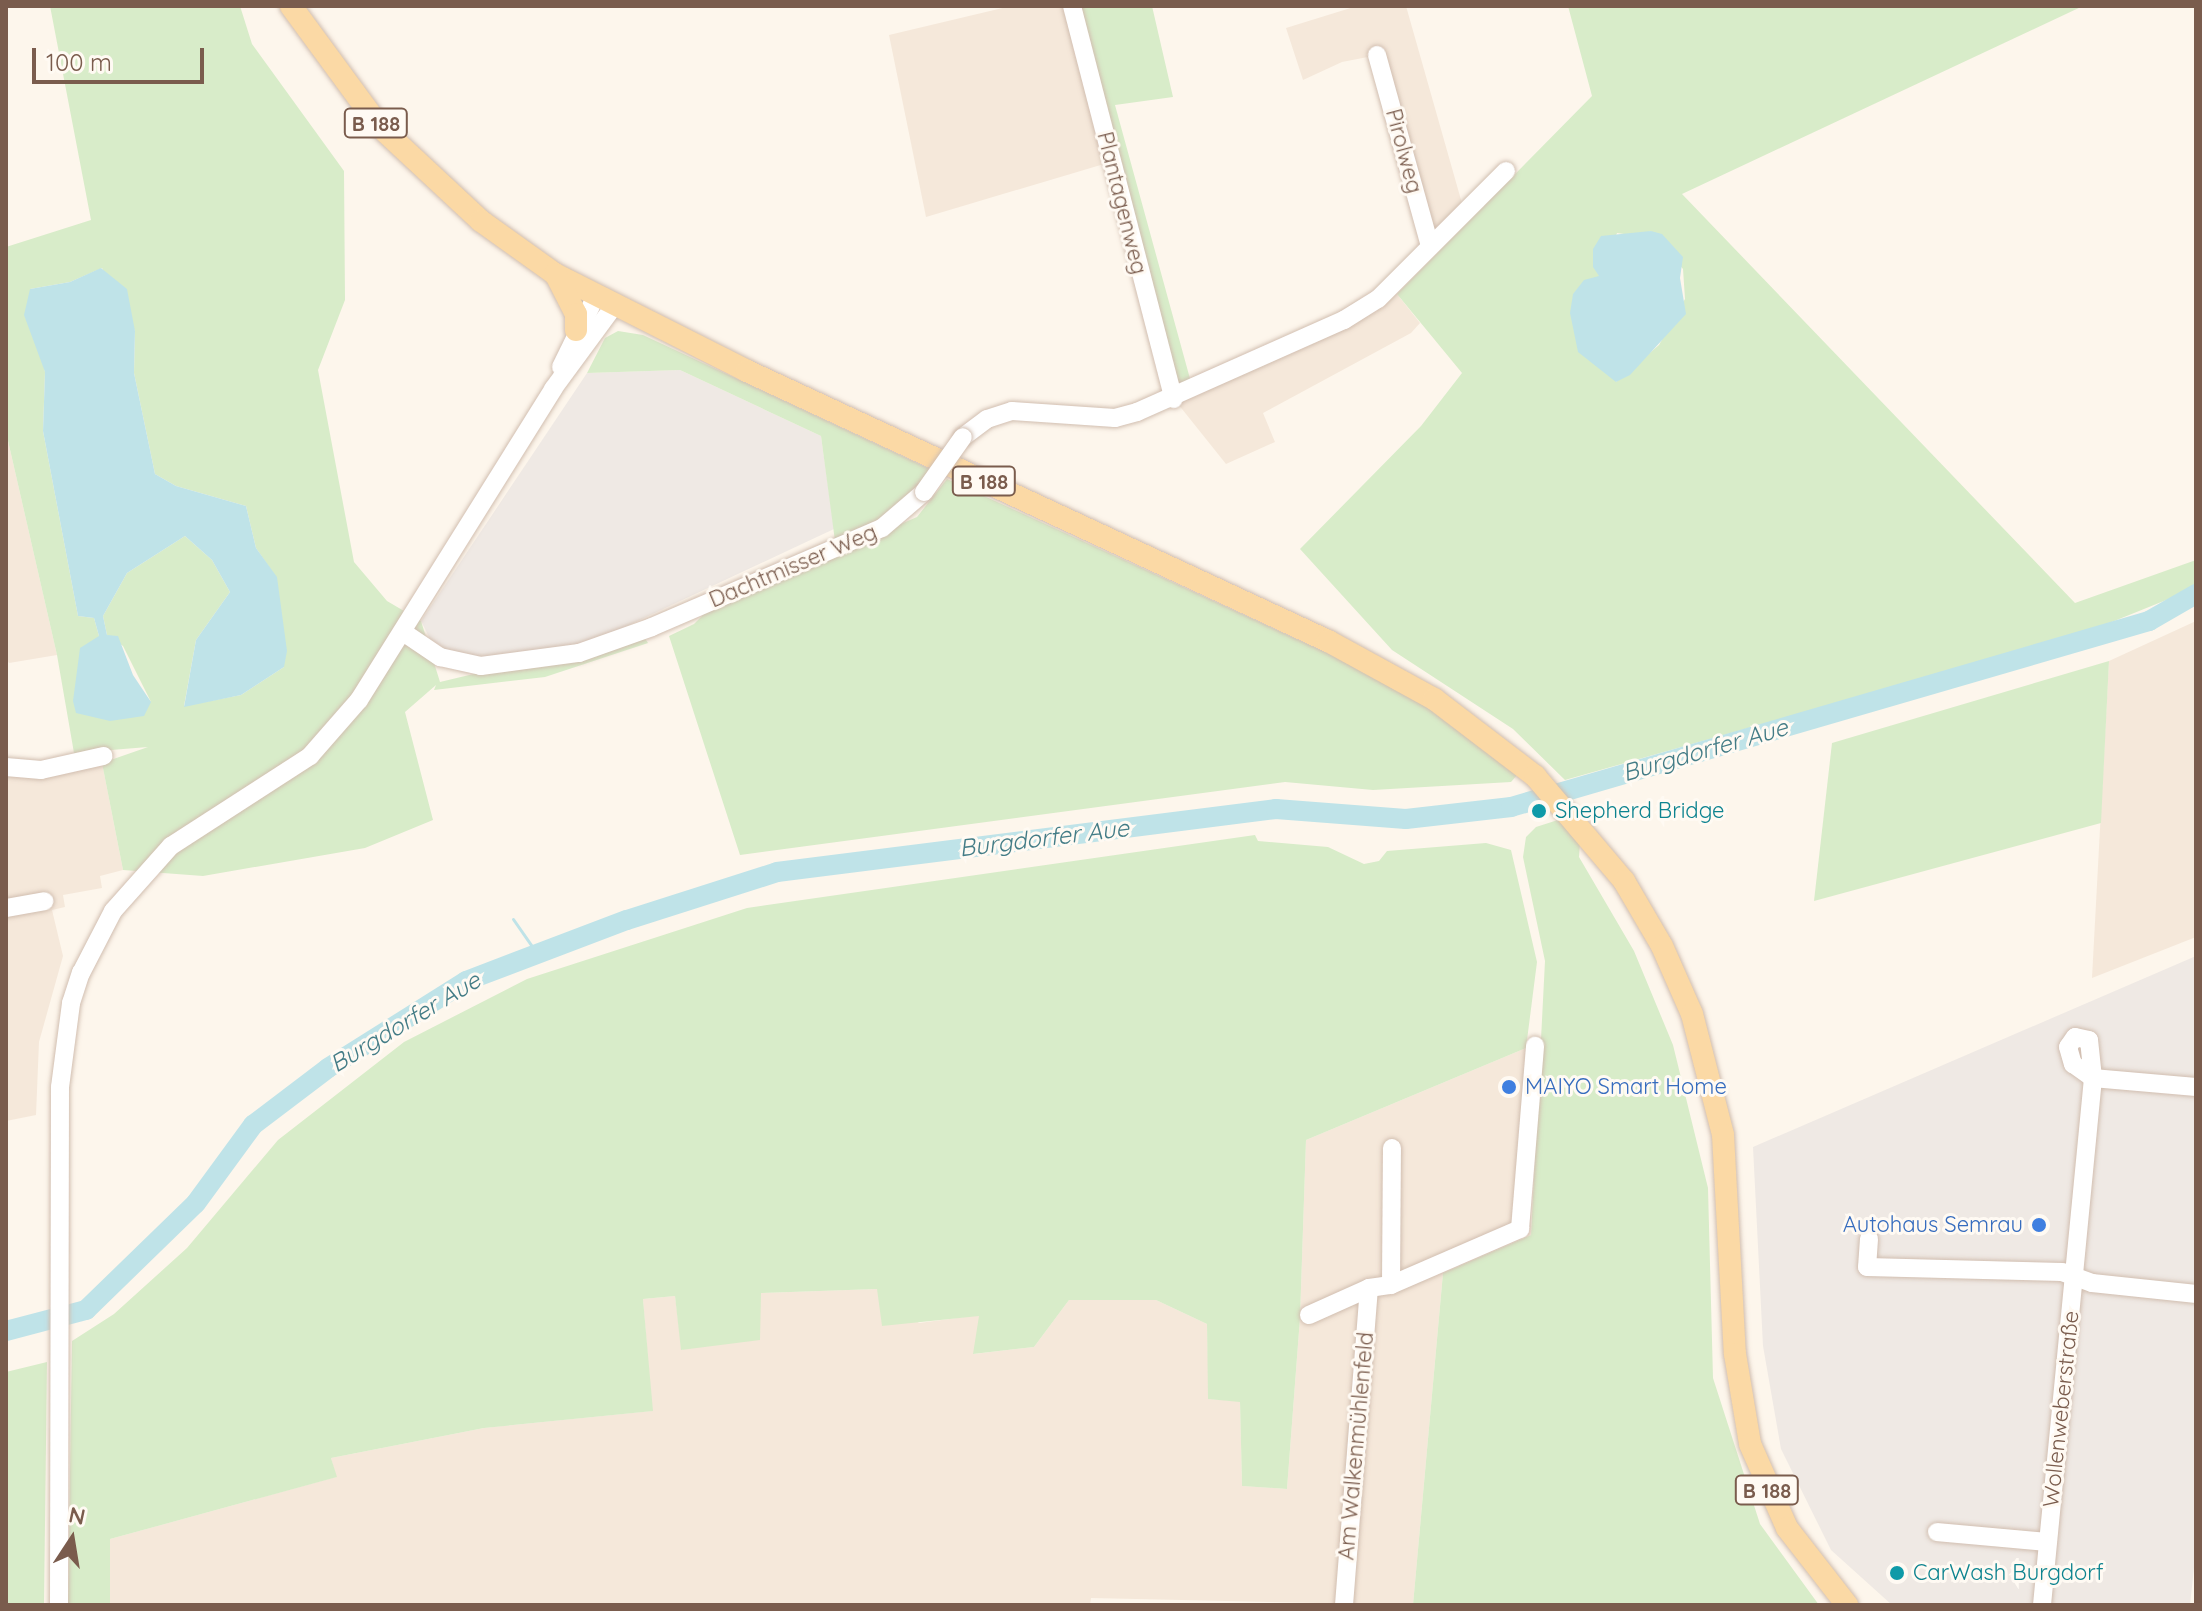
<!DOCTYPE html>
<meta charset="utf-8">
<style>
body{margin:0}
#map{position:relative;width:2202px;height:1611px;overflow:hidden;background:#fdf6ec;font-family:Quicksand,sans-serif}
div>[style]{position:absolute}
.residential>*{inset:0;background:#f5e8da}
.industrial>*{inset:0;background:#efe9e4}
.green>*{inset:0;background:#d8ecc9}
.water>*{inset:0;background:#bfe3e8}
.stream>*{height:3px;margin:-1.5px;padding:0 1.5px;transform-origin:1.5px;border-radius:1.5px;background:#bfe3e8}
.river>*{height:20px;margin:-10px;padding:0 10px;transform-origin:10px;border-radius:10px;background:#bfe3e8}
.roads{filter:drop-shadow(0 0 2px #d1beb0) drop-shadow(0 0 2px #d1beb0)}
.minor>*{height:18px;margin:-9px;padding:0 9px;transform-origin:9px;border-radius:9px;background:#fff}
.major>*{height:22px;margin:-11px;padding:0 11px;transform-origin:11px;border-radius:11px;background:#fbd9a5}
.bridges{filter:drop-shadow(0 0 2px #d1beb0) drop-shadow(0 0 2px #d1beb0)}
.minor-bridge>*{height:18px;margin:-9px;padding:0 9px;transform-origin:9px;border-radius:9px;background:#fff}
.dots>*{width:22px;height:22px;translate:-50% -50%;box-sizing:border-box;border:4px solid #fffaf3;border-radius:50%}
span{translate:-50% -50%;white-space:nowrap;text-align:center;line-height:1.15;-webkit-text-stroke:6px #fffaf3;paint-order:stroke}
.shield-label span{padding:2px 6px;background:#fffaf3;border:2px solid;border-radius:6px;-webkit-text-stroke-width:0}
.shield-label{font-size:20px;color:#7a5c4d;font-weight:700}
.street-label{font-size:22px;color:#7a5c4d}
.culture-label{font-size:22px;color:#0d838f}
.left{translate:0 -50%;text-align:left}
.shop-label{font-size:22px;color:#366cbe}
.right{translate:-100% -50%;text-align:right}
.water-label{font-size:24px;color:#437c86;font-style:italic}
.frame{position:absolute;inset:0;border:8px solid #7a5c4d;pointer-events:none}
.north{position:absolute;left:32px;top:1499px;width:80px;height:80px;-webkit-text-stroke:6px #fffaf3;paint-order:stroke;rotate:12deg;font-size:22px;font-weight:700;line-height:32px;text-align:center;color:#7a5c4d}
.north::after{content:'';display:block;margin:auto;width:28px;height:36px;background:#7a5c4d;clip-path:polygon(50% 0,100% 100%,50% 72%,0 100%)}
.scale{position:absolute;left:32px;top:48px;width:172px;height:36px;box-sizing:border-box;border:4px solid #7a5c4d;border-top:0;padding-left:10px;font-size:24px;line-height:28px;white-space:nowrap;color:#7a5c4d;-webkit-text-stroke:6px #fffaf3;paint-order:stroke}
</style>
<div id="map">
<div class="residential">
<div style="clip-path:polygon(1011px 6px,1066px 6px,1104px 164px,926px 217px,889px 35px)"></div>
<div style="clip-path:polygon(1357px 6px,1406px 6px,1467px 221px,1397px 294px,1420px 323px,1411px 333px,1263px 413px,1275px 442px,1226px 464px,1174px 399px,1344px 320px,1429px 246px,1378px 55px,1342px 62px,1303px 80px,1286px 28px)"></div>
<div style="clip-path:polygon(6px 432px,57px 655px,9px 663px,6px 658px)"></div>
<div style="clip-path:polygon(2196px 621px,2196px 937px,2092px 978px,2109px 661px)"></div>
<div style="clip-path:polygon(102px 763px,123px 870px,100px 876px,102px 888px,63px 895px,65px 907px,52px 910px,63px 956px,39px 1042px,36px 1115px,6px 1121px,6px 777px)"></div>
<div style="clip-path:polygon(1526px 1048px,1531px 1235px,1443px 1273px,1413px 1605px,1091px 1598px,1090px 1605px,110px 1605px,110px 1539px,336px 1477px,331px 1458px,484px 1428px,652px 1411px,643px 1299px,675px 1296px,682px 1350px,761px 1293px,877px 1289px,919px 1323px,980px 1315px,974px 1354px,1034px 1347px,1069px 1300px,1156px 1300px,1207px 1324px,1209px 1399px,1240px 1401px,1242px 1486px,1287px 1489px,1300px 1318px,1306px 1140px)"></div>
</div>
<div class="industrial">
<div style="clip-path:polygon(680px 370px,821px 436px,834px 529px,582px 647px,484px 661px,458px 657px,430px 639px,421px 621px,587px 373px)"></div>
<div style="clip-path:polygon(2196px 956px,2196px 1549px,2190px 1605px,1892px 1605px,1831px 1550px,1781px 1449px,1763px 1346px,1753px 1147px)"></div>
</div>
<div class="green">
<div style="clip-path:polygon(evenodd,50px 6px,240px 6px,252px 44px,344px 171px,345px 300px,318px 370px,354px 562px,387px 601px,421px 621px,440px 682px,642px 634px,648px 643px,545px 677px,434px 690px,436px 685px,405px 712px,433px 820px,365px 848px,203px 876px,123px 870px,102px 763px,148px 747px,74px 753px,57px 655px,6px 432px,6px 247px,91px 220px,50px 6px,102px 268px,135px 331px,134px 373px,155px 474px,176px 486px,246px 506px,256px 548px,276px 577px,284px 667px,241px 695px,184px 706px,196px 640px,230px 592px,212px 560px,185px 536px,127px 573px,103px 616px,107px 635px,123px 646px,151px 702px,99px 636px,94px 618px,78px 616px,43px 431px,45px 372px,30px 289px,70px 282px,102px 268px)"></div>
<div style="clip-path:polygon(1077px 6px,1152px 6px,1173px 97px,1115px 105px,1192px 386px,1181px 389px,1172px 379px)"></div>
<div style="clip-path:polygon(evenodd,1568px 6px,2083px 6px,1682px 194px,2075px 603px,2196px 560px,2196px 588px,2087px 632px,1565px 780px,1513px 729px,1392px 650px,1300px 549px,1421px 426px,1462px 373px,1397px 294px,1592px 96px,1568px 6px,1651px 231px,1683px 269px,1685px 299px,1659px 345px,1616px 382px,1600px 276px,1617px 233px,1638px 236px,1651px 231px)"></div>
<div style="clip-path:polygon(618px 331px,643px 335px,932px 470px,893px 512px,835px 541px,821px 436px,680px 370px,587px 373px,605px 338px)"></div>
<div style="clip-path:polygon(947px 479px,1375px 675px,1430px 708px,1518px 774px,1511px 782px,1373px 790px,1285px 782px,740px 855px,669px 636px,694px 624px,712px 606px,917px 517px)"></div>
<div style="clip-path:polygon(2109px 661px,2101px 823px,1814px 901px,1832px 743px)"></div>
<div style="clip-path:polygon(1561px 819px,1580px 842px,1579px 857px,1634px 951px,1673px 1045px,1708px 1188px,1713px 1378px,1760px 1524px,1819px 1605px,1413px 1605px,1443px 1273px,1531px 1235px,1545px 961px,1523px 857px,1526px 837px,1536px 827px)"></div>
<div style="clip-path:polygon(1255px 835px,1258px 841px,1328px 847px,1364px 864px,1379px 861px,1387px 851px,1486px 843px,1511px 850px,1537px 962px,1526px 1048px,1306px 1140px,1300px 1318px,1287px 1489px,1242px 1486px,1240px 1402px,1208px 1399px,1207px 1324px,1156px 1300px,1069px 1300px,1034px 1347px,973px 1354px,979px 1316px,882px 1326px,877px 1289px,761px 1293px,760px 1340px,681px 1350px,675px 1296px,643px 1299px,653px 1411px,484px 1428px,331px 1458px,337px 1477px,110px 1539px,110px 1605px,68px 1605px,72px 1341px,114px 1314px,187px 1248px,278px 1140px,404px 1042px,527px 979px,747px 908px)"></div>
<div style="clip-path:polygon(47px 1362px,44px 1605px,6px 1605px,6px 1372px)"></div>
</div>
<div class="water">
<div style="clip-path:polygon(1651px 231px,1662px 234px,1683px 257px,1680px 278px,1686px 314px,1630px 375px,1616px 382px,1578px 352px,1570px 313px,1573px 294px,1584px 280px,1599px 276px,1593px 267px,1593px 249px,1601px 236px)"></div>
<div style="clip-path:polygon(101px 268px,127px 289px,135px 331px,134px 373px,155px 474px,176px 486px,246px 506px,256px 548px,277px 577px,287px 651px,284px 667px,241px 695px,184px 707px,196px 640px,230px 592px,212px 560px,185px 536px,127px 573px,103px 616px,107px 635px,118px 636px,133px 675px,151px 702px,144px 716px,110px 721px,76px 713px,73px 701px,80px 648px,99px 636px,94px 618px,78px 616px,43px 431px,45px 372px,24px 315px,30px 289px,70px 282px)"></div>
</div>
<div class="stream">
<div style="left:513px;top:919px;width:40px;rotate:55.1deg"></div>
</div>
<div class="river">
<div style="left:6px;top:1331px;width:83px;rotate:-14.7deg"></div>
<div style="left:86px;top:1310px;width:153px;rotate:-44.2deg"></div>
<div style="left:196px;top:1203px;width:97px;rotate:-53.8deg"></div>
<div style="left:253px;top:1125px;width:94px;rotate:-37.2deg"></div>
<div style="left:328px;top:1068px;width:163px;rotate:-32.2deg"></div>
<div style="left:466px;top:981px;width:172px;rotate:-20.8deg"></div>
<div style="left:627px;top:920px;width:157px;rotate:-17.7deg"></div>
<div style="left:777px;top:872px;width:503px;rotate:-7.2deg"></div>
<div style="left:1276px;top:809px;width:130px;rotate:4.4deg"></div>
<div style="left:1406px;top:819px;width:106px;rotate:-6.5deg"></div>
<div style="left:1511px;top:807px;width:665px;rotate:-16.25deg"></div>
<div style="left:2149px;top:621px;width:54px;rotate:-29.9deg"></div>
</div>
<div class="roads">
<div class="minor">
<div style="left:1072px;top:6px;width:406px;rotate:75.5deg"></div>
<div style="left:1377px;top:55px;width:198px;rotate:74.5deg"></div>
<div style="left:561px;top:367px;width:79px;rotate:-63.8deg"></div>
<div style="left:963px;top:437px;width:30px;rotate:-37deg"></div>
<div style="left:987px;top:419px;width:26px;rotate:-18deg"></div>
<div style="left:1012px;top:411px;width:103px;rotate:3.9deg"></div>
<div style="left:1115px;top:418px;width:23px;rotate:-15deg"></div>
<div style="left:1137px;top:412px;width:227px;rotate:-24deg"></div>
<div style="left:1344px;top:320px;width:40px;rotate:-32deg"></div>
<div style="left:1378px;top:299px;width:181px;rotate:-45deg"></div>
<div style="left:403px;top:632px;width:45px;rotate:34deg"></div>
<div style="left:440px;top:657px;width:42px;rotate:12.4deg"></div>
<div style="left:481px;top:666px;width:99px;rotate:-7.6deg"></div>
<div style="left:579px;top:653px;width:77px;rotate:-19.6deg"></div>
<div style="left:652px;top:627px;width:250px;rotate:-23.3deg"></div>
<div style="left:882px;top:528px;width:55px;rotate:-40.6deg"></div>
<div style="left:6px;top:767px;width:35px;rotate:5deg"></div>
<div style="left:41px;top:770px;width:64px;rotate:-12.7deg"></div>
<div style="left:6px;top:908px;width:39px;rotate:-10deg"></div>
<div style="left:1869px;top:1239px;width:28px;rotate:94deg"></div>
<div style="left:1867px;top:1267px;width:195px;rotate:1.5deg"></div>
<div style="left:2062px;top:1272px;width:32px;rotate:20deg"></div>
<div style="left:2092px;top:1283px;width:105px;rotate:6deg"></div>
<div style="left:1391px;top:1285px;width:137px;rotate:-89.6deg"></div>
<div style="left:1309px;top:1315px;width:66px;rotate:-24.2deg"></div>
<div style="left:1937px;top:1532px;width:110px;rotate:5.2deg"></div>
<div style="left:59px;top:1605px;width:518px;rotate:-89.89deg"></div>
<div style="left:60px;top:1087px;width:85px;rotate:-82.5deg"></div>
<div style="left:71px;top:1003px;width:32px;rotate:-72deg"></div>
<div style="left:81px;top:973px;width:70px;rotate:-62.7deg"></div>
<div style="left:113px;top:911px;width:87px;rotate:-48.3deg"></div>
<div style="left:171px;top:846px;width:166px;rotate:-32.9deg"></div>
<div style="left:310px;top:756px;width:74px;rotate:-48.8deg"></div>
<div style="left:359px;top:700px;width:367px;rotate:-58deg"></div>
<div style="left:553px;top:389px;width:103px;rotate:-53.7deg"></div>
<div style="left:1344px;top:1605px;width:318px;rotate:-85.5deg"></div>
<div style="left:1369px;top:1288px;width:22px;rotate:-8deg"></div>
<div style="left:1391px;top:1285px;width:141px;rotate:-23.5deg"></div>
<div style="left:1520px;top:1229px;width:184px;rotate:-85.3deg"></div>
<div style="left:2042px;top:1605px;width:529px;rotate:-84.47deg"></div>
<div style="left:2093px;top:1078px;width:38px;rotate:-96deg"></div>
<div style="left:2089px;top:1040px;width:14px;rotate:-168deg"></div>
<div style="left:2075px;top:1037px;width:12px;rotate:125deg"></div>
<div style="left:2068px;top:1047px;width:18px;rotate:74deg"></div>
<div style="left:2073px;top:1064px;width:24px;rotate:35deg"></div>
<div style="left:2093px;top:1078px;width:103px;rotate:5deg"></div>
</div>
<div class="major">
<div style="left:291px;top:6px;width:149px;rotate:53.7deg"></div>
<div style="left:379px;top:126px;width:139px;rotate:43deg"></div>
<div style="left:481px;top:221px;width:91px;rotate:35.6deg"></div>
<div style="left:555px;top:274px;width:215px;rotate:26.8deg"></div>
<div style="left:747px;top:371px;width:641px;rotate:24.93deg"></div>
<div style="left:1328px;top:641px;width:121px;rotate:28.7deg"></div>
<div style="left:1434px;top:699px;width:127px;rotate:37.3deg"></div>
<div style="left:1535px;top:776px;width:138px;rotate:49.7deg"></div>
<div style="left:1624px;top:881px;width:75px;rotate:59.7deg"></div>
<div style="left:1662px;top:946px;width:74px;rotate:66.2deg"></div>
<div style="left:1692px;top:1014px;width:125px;rotate:75.6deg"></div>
<div style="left:1723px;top:1135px;width:219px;rotate:86.9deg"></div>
<div style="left:1735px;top:1354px;width:91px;rotate:80.5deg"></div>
<div style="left:1750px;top:1444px;width:92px;rotate:66.2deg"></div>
<div style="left:1787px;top:1528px;width:98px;rotate:52.1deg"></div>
<div style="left:556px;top:275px;width:44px;rotate:62.9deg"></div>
<div style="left:576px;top:314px;width:16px;rotate:90deg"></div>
</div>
</div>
<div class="bridges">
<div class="minor-bridge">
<div style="left:924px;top:492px;width:67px;rotate:-54.7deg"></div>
</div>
</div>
<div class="dots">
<div style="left:1539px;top:811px;background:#0f9aa8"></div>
<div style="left:1509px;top:1087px;background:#3f7fe0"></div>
<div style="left:2039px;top:1225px;background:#3f7fe0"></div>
<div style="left:1897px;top:1573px;background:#0f9aa8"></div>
</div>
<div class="shield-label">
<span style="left:376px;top:123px">B 188</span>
<span style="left:984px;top:481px">B 188</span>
<span style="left:1767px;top:1490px">B 188</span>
</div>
<div class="street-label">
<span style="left:1404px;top:151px;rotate:75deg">Pirolweg</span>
<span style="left:1122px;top:203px;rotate:76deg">Plantagenweg</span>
<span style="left:793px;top:566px;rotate:-23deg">Dachtmisser Weg</span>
<span style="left:2061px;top:1409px;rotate:-84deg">Wollenweberstraße</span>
<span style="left:1356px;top:1446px;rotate:-85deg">Am Walkenmühlenfeld</span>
</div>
<div class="culture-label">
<span class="left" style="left:1555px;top:811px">Shepherd Bridge</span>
<span class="left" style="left:1913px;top:1573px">CarWash Burgdorf</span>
</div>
<div class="shop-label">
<span class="left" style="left:1525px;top:1087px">MAIYO Smart Home</span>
<span class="right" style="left:2023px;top:1225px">Autohaus Semrau</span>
</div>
<div class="water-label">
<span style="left:1705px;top:750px;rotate:-16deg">Burgdorfer Aue</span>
<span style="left:1044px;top:838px;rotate:-7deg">Burgdorfer Aue</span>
<span style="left:405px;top:1022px;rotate:-31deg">Burgdorfer Aue</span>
</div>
<div class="frame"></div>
<div class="north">N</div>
<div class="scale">100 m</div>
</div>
